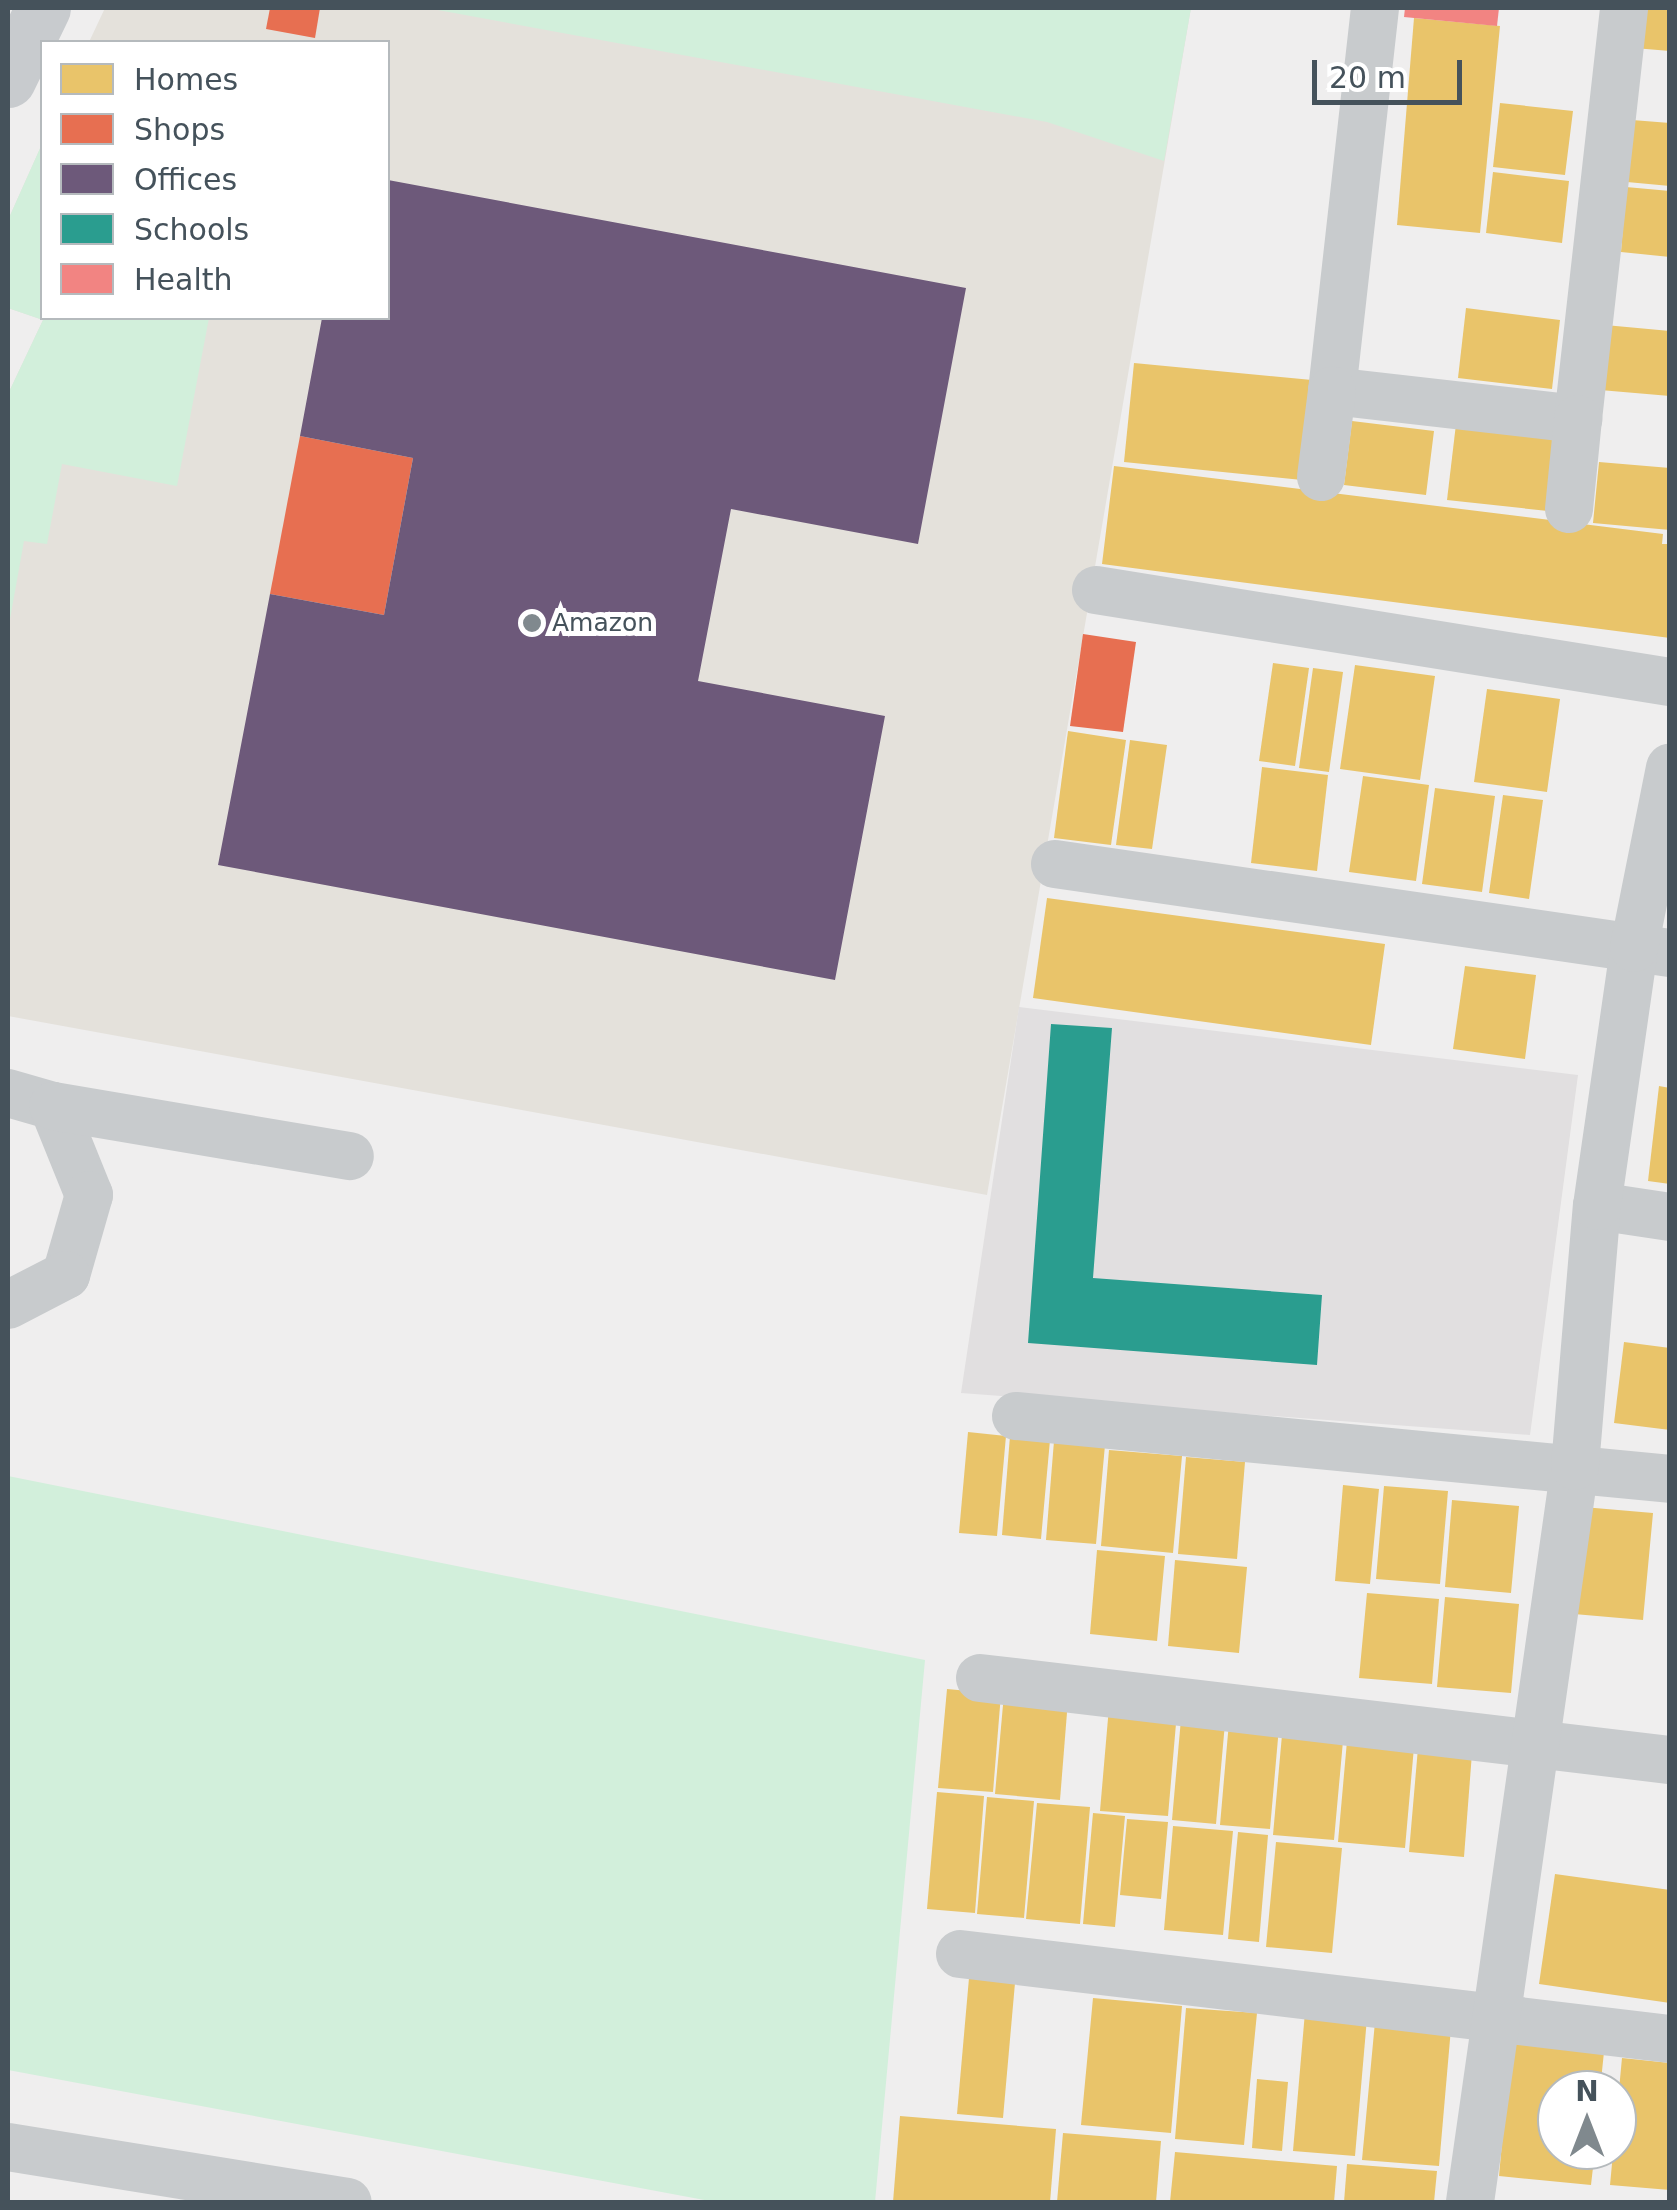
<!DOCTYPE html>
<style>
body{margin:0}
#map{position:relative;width:1677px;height:2210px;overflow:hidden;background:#efeeee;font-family:"DejaVu Sans",sans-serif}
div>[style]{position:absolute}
.commercial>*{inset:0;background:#e4e1db}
.education>*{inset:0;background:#e1dfe0}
.green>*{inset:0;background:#d2efdb}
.homes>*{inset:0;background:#e9c46a}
.shops>*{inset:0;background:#e76f51}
.offices>*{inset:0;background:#6d597a}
.schools>*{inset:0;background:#2a9d8f}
.health>*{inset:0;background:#f28482}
.street>*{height:48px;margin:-24px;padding:0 24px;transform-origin:24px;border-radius:24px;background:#c8cbcd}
.secondary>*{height:55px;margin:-27.5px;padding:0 27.5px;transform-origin:27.5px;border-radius:27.5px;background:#c8cbce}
.dots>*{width:28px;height:28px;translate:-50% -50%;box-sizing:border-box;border:5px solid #fff;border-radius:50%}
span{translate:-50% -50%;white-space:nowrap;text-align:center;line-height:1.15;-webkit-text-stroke:10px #fff;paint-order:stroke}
.poi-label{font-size:25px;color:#45525b}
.left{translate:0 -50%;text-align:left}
.frame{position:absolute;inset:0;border:10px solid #45525b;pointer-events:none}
.legend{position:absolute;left:40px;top:40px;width:350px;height:280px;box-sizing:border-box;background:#fff;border:2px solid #b5babd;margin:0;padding:12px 18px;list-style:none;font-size:30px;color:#45525b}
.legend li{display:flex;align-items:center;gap:20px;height:50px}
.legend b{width:50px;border:2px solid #b5babd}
.north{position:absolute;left:1537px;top:2070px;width:100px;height:100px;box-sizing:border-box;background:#fff;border:2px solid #b5babd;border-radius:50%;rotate:0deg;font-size:28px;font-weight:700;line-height:40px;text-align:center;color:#45525b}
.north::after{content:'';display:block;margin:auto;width:35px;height:45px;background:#80898e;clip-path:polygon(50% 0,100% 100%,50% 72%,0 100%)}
.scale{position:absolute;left:1312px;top:60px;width:150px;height:45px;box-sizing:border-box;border:5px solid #45525b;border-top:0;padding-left:12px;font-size:30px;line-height:35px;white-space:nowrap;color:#45525b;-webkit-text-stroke:8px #fff;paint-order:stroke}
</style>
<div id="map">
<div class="commercial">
<div style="clip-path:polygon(105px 8px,1191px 8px,987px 1195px,8px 1016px,8px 394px,43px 320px,8px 308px,8px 220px,42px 144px,42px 318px,388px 318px,388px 42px,89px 42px)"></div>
</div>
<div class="education">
<div style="clip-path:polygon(1019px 1007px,1578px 1075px,1530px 1435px,961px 1393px)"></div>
</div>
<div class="green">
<div style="clip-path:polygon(427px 8px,1191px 8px,1164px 161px,1047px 122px)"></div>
<div style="clip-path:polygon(42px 144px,42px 318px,209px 318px,177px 486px,62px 464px,47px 544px,24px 541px,8px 630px,8px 394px,43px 320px,8px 308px,8px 220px)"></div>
<div style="clip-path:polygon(8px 1476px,925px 1660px,875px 2202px,715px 2202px,8px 2070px)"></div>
</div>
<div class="homes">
<div style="clip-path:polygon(1637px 8px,1670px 8px,1670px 51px,1634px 48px)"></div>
<div style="clip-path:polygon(1414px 18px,1500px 26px,1480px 233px,1397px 225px)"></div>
<div style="clip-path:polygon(1500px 103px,1573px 111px,1565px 175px,1493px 167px)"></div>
<div style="clip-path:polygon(1632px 120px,1670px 123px,1670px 186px,1627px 182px)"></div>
<div style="clip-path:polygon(1493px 172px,1569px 181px,1562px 243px,1486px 233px)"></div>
<div style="clip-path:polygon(1626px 187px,1670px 191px,1670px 257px,1621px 252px)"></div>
<div style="clip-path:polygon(1466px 308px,1560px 320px,1552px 389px,1458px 378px)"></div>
<div style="clip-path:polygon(1605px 325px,1670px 331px,1670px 396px,1600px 390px)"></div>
<div style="clip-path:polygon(1134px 363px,1312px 380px,1302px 480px,1124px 462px)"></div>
<div style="clip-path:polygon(1352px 421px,1434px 431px,1426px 495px,1344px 485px)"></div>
<div style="clip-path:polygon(1456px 424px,1557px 436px,1548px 511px,1447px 500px)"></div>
<div style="clip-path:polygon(1599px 462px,1670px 468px,1670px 530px,1593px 523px)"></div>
<div style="clip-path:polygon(1114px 466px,1663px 534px,1662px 544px,1670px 544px,1670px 638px,1102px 564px)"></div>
<div style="clip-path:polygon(1273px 663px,1309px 668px,1295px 766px,1259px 761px)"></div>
<div style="clip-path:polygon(1355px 665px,1435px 676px,1420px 780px,1340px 769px)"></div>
<div style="clip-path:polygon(1313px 668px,1343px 672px,1329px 772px,1299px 768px)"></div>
<div style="clip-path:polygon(1487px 689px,1560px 699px,1547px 792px,1474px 782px)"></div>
<div style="clip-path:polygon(1068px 731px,1126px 740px,1111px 845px,1054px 838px)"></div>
<div style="clip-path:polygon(1130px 740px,1167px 745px,1152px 849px,1116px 845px)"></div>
<div style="clip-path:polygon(1262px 767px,1328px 775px,1317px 871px,1251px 863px)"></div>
<div style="clip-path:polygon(1363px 776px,1429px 785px,1416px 881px,1349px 872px)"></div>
<div style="clip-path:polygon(1435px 788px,1495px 796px,1482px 892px,1422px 884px)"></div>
<div style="clip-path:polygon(1503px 795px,1543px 800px,1529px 899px,1489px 893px)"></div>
<div style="clip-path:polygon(1047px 898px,1385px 944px,1371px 1045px,1033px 998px)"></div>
<div style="clip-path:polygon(1465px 966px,1536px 975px,1525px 1059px,1453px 1049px)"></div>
<div style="clip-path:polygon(1659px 1086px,1670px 1088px,1670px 1184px,1648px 1181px)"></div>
<div style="clip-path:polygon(1624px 1342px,1670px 1348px,1670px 1430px,1614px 1423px)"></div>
<div style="clip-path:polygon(968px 1432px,1006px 1436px,997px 1536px,959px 1533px)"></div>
<div style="clip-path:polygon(1010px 1436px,1050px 1440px,1041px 1539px,1002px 1535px)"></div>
<div style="clip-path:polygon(1054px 1441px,1105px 1445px,1096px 1544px,1046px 1540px)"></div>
<div style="clip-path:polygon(1109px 1450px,1182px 1456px,1173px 1553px,1101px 1546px)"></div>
<div style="clip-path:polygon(1186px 1457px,1245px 1462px,1237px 1559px,1178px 1554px)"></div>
<div style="clip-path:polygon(1343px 1485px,1379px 1489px,1370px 1584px,1335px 1581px)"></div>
<div style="clip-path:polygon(1384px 1486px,1448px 1491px,1440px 1584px,1376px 1579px)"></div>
<div style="clip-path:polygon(1452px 1500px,1519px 1506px,1511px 1593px,1445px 1587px)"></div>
<div style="clip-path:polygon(1583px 1507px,1653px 1513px,1643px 1620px,1574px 1614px)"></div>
<div style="clip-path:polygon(1097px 1550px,1165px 1556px,1157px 1641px,1090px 1634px)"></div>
<div style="clip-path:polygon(1175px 1560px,1247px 1567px,1239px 1653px,1168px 1646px)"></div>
<div style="clip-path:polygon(1367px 1593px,1439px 1599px,1432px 1684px,1359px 1678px)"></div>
<div style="clip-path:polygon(1445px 1597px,1519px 1604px,1511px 1693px,1437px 1687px)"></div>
<div style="clip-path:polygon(947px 1689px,1001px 1694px,993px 1792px,938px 1788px)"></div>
<div style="clip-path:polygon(1004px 1694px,1068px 1700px,1060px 1800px,995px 1794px)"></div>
<div style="clip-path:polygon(1109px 1707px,1177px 1712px,1168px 1816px,1100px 1811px)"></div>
<div style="clip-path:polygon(1181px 1719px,1225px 1723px,1216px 1824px,1172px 1820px)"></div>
<div style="clip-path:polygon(1229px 1722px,1279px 1727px,1270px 1829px,1220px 1825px)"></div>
<div style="clip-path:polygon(1282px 1735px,1343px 1741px,1334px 1840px,1273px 1835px)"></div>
<div style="clip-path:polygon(1347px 1741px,1414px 1747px,1405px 1848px,1338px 1842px)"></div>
<div style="clip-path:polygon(1418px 1748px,1472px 1753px,1464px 1857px,1409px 1852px)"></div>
<div style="clip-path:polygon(937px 1792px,984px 1796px,975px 1913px,927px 1909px)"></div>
<div style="clip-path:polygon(987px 1797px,1034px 1801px,1024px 1918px,977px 1914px)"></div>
<div style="clip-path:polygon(1037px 1803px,1090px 1807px,1080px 1924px,1026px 1919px)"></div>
<div style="clip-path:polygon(1093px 1813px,1125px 1816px,1115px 1927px,1083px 1924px)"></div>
<div style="clip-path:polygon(1127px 1819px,1168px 1822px,1161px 1899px,1120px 1895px)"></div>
<div style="clip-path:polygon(1173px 1826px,1233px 1831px,1223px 1935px,1164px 1930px)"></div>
<div style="clip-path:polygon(1238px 1832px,1268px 1835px,1259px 1942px,1228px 1939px)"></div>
<div style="clip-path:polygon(1276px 1842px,1342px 1848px,1332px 1953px,1266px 1947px)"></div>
<div style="clip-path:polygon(1555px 1874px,1670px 1890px,1670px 2003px,1539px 1984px)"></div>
<div style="clip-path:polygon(969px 1978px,1015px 1983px,1003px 2118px,957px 2114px)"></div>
<div style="clip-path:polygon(1093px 1998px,1182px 2006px,1171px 2133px,1081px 2125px)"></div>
<div style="clip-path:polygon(1186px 2008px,1257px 2013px,1244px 2145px,1175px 2139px)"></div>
<div style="clip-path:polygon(1305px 2012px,1367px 2018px,1355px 2156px,1293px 2151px)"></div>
<div style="clip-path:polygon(1375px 2022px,1451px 2028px,1439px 2166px,1362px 2160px)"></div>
<div style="clip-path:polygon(1511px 2043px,1604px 2052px,1600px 2090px,1557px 2090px,1557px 2150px,1595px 2150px,1591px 2185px,1499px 2176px)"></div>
<div style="clip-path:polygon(1622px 2058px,1670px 2063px,1670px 2190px,1610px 2185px)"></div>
<div style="clip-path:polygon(1257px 2079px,1288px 2082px,1282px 2151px,1252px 2148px)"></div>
<div style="clip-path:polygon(900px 2116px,1056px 2129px,1050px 2202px,893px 2202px)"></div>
<div style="clip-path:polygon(1063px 2133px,1161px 2141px,1156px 2202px,1057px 2202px)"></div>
<div style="clip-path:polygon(1175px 2152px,1337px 2166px,1334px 2202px,1170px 2202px)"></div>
<div style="clip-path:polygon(1347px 2164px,1437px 2171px,1434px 2202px,1344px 2202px)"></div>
</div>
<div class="shops">
<div style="clip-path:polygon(270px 8px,320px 8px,315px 38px,266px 29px)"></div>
<div style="clip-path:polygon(300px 436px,413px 458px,384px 615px,270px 594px)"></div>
<div style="clip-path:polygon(1083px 634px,1136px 642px,1123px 732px,1070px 726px)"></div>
</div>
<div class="offices">
<div style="clip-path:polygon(388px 180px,966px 288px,918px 544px,731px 509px,698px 681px,885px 716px,835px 980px,218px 865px,270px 594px,384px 615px,413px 458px,300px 436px,322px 318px,388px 318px)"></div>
</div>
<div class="schools">
<div style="clip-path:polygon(1051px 1024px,1112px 1028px,1093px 1278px,1322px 1295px,1317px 1365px,1028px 1343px)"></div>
</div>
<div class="health">
<div style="clip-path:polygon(1405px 8px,1499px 8px,1497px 26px,1404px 17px)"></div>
</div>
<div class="street">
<div style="left:1375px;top:8px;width:385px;rotate:96.4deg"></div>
<div style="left:1332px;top:391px;width:248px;rotate:6.5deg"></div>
<div style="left:1578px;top:419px;width:414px;rotate:-83.6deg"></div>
<div style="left:1321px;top:477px;width:87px;rotate:-82.7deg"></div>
<div style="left:1569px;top:509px;width:90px;rotate:-84.3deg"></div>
<div style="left:1096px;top:590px;width:581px;rotate:9.11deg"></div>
<div style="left:1055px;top:864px;width:621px;rotate:8.23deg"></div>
<div style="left:8px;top:1093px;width:47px;rotate:16.1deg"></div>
<div style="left:53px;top:1106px;width:96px;rotate:68deg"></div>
<div style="left:89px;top:1195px;width:83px;rotate:106deg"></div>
<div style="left:66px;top:1275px;width:65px;rotate:152.7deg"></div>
<div style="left:53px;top:1106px;width:301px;rotate:9.6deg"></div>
<div style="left:1597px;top:1206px;width:74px;rotate:8.6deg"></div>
<div style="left:1016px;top:1416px;width:657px;rotate:5.5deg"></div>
<div style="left:980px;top:1678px;width:695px;rotate:6.78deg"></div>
<div style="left:960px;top:1954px;width:715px;rotate:6.83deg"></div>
<div style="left:8px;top:2147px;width:344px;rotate:9.2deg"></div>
<div style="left:1470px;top:2202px;width:743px;rotate:-81.88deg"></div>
<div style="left:1575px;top:1466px;width:261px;rotate:-85.2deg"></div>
<div style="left:1597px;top:1206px;width:261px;rotate:-81.8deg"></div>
<div style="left:1634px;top:948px;width:184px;rotate:-78.7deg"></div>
</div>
<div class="secondary">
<div style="left:8px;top:80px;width:80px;rotate:-64.1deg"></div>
</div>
<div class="dots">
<div style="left:532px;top:623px;background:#80898e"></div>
</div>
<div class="poi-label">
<span class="left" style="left:552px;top:623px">Amazon</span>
</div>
<div class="frame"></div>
<ul class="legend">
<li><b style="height:28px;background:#e9c46a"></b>Homes</li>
<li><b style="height:28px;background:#e76f51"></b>Shops</li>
<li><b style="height:28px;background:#6d597a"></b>Offices</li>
<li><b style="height:28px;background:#2a9d8f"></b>Schools</li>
<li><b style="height:28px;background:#f28482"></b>Health</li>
</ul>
<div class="north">N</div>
<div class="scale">20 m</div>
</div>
